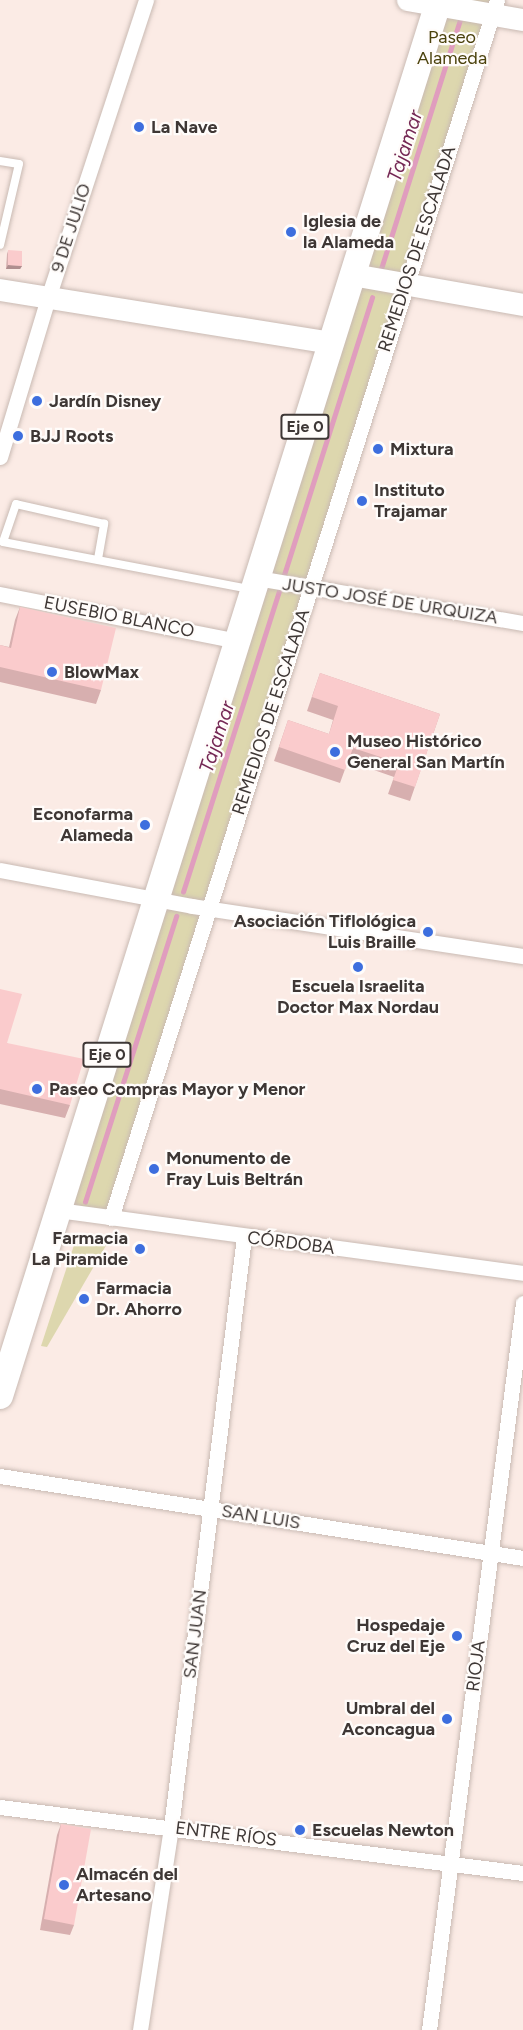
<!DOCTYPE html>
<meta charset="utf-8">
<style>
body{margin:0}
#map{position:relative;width:523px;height:2030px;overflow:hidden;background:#fbebe5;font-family:Figtree,sans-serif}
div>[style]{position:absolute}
.green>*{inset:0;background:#ddd7ae}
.stream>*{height:4.5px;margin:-2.25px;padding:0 2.25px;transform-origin:2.25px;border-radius:2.25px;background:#e09dbe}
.roads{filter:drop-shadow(0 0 2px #c9bab3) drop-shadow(0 0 2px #c9bab3)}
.lane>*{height:8px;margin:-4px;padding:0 4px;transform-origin:4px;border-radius:4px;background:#fff}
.street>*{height:15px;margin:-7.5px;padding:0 7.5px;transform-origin:7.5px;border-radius:7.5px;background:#fff}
.secondary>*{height:22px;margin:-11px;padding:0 11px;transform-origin:11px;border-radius:11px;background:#fff}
.primary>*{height:26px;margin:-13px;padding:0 13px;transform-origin:13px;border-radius:13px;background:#fff}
.wall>*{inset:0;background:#d7afaf}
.shaded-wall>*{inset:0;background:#af8e8f}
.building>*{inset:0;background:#facbcc}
.dots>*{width:16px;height:16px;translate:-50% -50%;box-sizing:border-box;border:3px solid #fffcfa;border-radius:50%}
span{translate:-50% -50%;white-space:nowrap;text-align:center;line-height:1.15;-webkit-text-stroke:4.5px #fffcfa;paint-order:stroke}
.shield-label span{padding:2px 4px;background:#fffcfa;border:2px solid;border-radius:4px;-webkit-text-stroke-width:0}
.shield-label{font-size:16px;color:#3e3735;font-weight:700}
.park-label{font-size:18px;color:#4b420c}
.poi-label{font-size:18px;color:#3e3735;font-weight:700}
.left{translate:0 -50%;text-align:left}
.right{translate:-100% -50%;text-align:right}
.street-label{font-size:18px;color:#3e3735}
.water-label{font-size:20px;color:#742754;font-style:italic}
</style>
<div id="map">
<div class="green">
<div style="clip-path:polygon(439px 0,497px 0,111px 1218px,58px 1210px)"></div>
<div style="clip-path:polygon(78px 1233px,111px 1237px,47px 1347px,41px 1346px)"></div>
</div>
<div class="stream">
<div style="left:380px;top:272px;width:264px;rotate:-72.4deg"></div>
<div style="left:284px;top:575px;width:291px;rotate:-72.4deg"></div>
<div style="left:183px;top:892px;width:316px;rotate:-72.3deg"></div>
<div style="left:85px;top:1202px;width:300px;rotate:-72.3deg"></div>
</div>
<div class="roads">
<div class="lane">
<div style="left:0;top:161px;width:19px;rotate:9deg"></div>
<div style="left:19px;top:164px;width:83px;rotate:103.2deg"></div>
<div style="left:98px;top:559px;width:36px;rotate:-80deg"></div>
<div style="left:104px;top:524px;width:90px;rotate:-167.2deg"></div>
<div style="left:16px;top:504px;width:40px;rotate:108.9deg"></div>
<div style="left:3px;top:542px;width:250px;rotate:10.8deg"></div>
</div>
<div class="street">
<div style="left:0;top:457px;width:166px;rotate:-73.2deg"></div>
<div style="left:48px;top:298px;width:314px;rotate:-71.8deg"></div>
<div style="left:257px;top:578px;width:270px;rotate:9.6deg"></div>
<div style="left:0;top:594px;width:243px;rotate:11.2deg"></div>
<div style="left:0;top:870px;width:195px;rotate:10.6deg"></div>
<div style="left:192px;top:906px;width:335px;rotate:8.6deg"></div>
<div style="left:58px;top:1210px;width:469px;rotate:7.7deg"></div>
<div style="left:111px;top:1218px;width:1278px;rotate:-72.42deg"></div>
<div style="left:0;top:1476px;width:529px;rotate:8.91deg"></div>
<div style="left:0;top:1807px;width:527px;rotate:7.19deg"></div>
<div style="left:140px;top:2030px;width:205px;rotate:-81.3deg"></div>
<div style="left:171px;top:1827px;width:594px;rotate:-82.95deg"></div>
<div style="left:429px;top:2030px;width:733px;rotate:-82.63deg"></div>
</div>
<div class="secondary">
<div style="left:408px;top:0;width:117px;rotate:9.9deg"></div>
<div style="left:353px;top:275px;width:173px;rotate:10deg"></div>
<div style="left:0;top:290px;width:335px;rotate:9.1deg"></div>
</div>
<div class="primary">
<div style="left:0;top:1396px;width:1463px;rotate:-72.54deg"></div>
</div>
</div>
<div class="wall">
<div style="clip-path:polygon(8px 251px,22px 266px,20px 269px,6px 269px,7px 254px)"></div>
<div style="clip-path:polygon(20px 607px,101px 690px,96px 704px,0 682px,0 645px,9px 647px,15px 620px)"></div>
<div style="clip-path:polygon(320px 673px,440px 714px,410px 801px,388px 794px,394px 777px,348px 761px,340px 783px,274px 761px,288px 720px,329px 734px,333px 720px,307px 711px)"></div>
<div style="clip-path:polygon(0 989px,7px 1043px,70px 1105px,65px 1118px,0 1104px)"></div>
<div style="clip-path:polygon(61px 1824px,74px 1925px,70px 1935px,40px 1930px,57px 1835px)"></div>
</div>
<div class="shaded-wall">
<div style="clip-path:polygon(8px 265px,22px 266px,20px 269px,6px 269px)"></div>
</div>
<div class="building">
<div style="clip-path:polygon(8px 250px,22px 251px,22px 266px,8px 265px)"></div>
<div style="clip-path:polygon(20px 607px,116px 628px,101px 690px,0 667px,0 645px,11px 648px)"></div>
<div style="clip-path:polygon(320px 673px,440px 714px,415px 787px,393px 780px,399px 763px,353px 748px,345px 770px,279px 747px,288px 720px,329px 734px,338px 706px,312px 697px)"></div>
<div style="clip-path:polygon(0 989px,22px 994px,7px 1043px,84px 1059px,70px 1105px,0 1089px)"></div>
<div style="clip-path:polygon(61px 1824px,91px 1829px,74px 1925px,44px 1919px)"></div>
</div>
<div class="dots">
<div style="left:139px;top:127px;background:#3d6ede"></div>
<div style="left:291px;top:232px;background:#3d6ede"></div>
<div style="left:37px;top:401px;background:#3d6ede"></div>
<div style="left:18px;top:436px;background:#3d6ede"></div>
<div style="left:378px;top:449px;background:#3d6ede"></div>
<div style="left:362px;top:501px;background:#3d6ede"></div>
<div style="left:52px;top:672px;background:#3d6ede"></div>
<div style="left:335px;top:752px;background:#3d6ede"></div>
<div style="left:145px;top:825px;background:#3d6ede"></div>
<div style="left:428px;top:932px;background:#3d6ede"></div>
<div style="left:358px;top:967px;background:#3d6ede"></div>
<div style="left:37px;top:1089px;background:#3d6ede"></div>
<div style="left:154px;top:1169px;background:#3d6ede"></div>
<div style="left:140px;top:1249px;background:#3d6ede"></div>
<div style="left:84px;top:1299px;background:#3d6ede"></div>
<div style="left:457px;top:1636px;background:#3d6ede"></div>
<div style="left:447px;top:1719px;background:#3d6ede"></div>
<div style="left:300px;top:1830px;background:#3d6ede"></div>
<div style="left:64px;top:1885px;background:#3d6ede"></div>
</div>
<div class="shield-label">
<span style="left:305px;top:427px">Eje 0</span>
<span style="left:107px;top:1055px">Eje 0</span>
</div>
<div class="park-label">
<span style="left:452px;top:48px">Paseo<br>Alameda</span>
</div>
<div class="poi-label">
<span class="left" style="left:151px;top:127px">La Nave</span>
<span class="left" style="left:303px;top:232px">Iglesia de<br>la Alameda</span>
<span class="left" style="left:49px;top:401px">Jardín Disney</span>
<span class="left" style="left:30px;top:436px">BJJ Roots</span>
<span class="left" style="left:390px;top:449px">Mixtura</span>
<span class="left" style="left:374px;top:501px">Instituto<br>Trajamar</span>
<span class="left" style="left:64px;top:672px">BlowMax</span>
<span class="left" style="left:347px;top:752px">Museo Histórico<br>General San Martín</span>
<span class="right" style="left:133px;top:825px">Econofarma<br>Alameda</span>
<span class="right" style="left:416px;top:932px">Asociación Tiflológica<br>Luis Braille</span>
<span style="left:358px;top:997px">Escuela Israelita<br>Doctor Max Nordau</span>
<span class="left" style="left:49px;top:1089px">Paseo Compras Mayor y Menor</span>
<span class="left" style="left:166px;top:1169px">Monumento de<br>Fray Luis Beltrán</span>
<span class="right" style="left:128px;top:1249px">Farmacia<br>La Piramide</span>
<span class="left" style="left:96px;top:1299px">Farmacia<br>Dr. Ahorro</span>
<span class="right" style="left:445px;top:1636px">Hospedaje<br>Cruz del Eje</span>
<span class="right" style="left:435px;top:1719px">Umbral del<br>Aconcagua</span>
<span class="left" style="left:312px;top:1830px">Escuelas Newton</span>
<span class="left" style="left:76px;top:1885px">Almacén del<br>Artesano</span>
</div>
<div class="street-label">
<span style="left:71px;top:228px;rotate:-72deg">9 DE JULIO</span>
<span style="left:417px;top:249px;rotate:-72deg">REMEDIOS DE ESCALADA</span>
<span style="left:390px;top:601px;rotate:9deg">JUSTO JOSÉ DE URQUIZA</span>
<span style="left:119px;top:617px;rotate:11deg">EUSEBIO BLANCO</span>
<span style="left:271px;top:712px;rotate:-72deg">REMEDIOS DE ESCALADA</span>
<span style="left:291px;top:1243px;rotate:7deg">CÓRDOBA</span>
<span style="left:261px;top:1517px;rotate:9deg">SAN LUIS</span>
<span style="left:195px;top:1634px;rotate:-83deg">SAN JUAN</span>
<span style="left:476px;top:1666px;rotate:-83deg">RIOJA</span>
<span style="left:226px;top:1834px;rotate:7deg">ENTRE RÍOS</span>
</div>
<div class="water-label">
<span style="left:405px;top:146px;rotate:-72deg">Tajamar</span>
<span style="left:217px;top:737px;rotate:-72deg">Tajamar</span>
</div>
</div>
